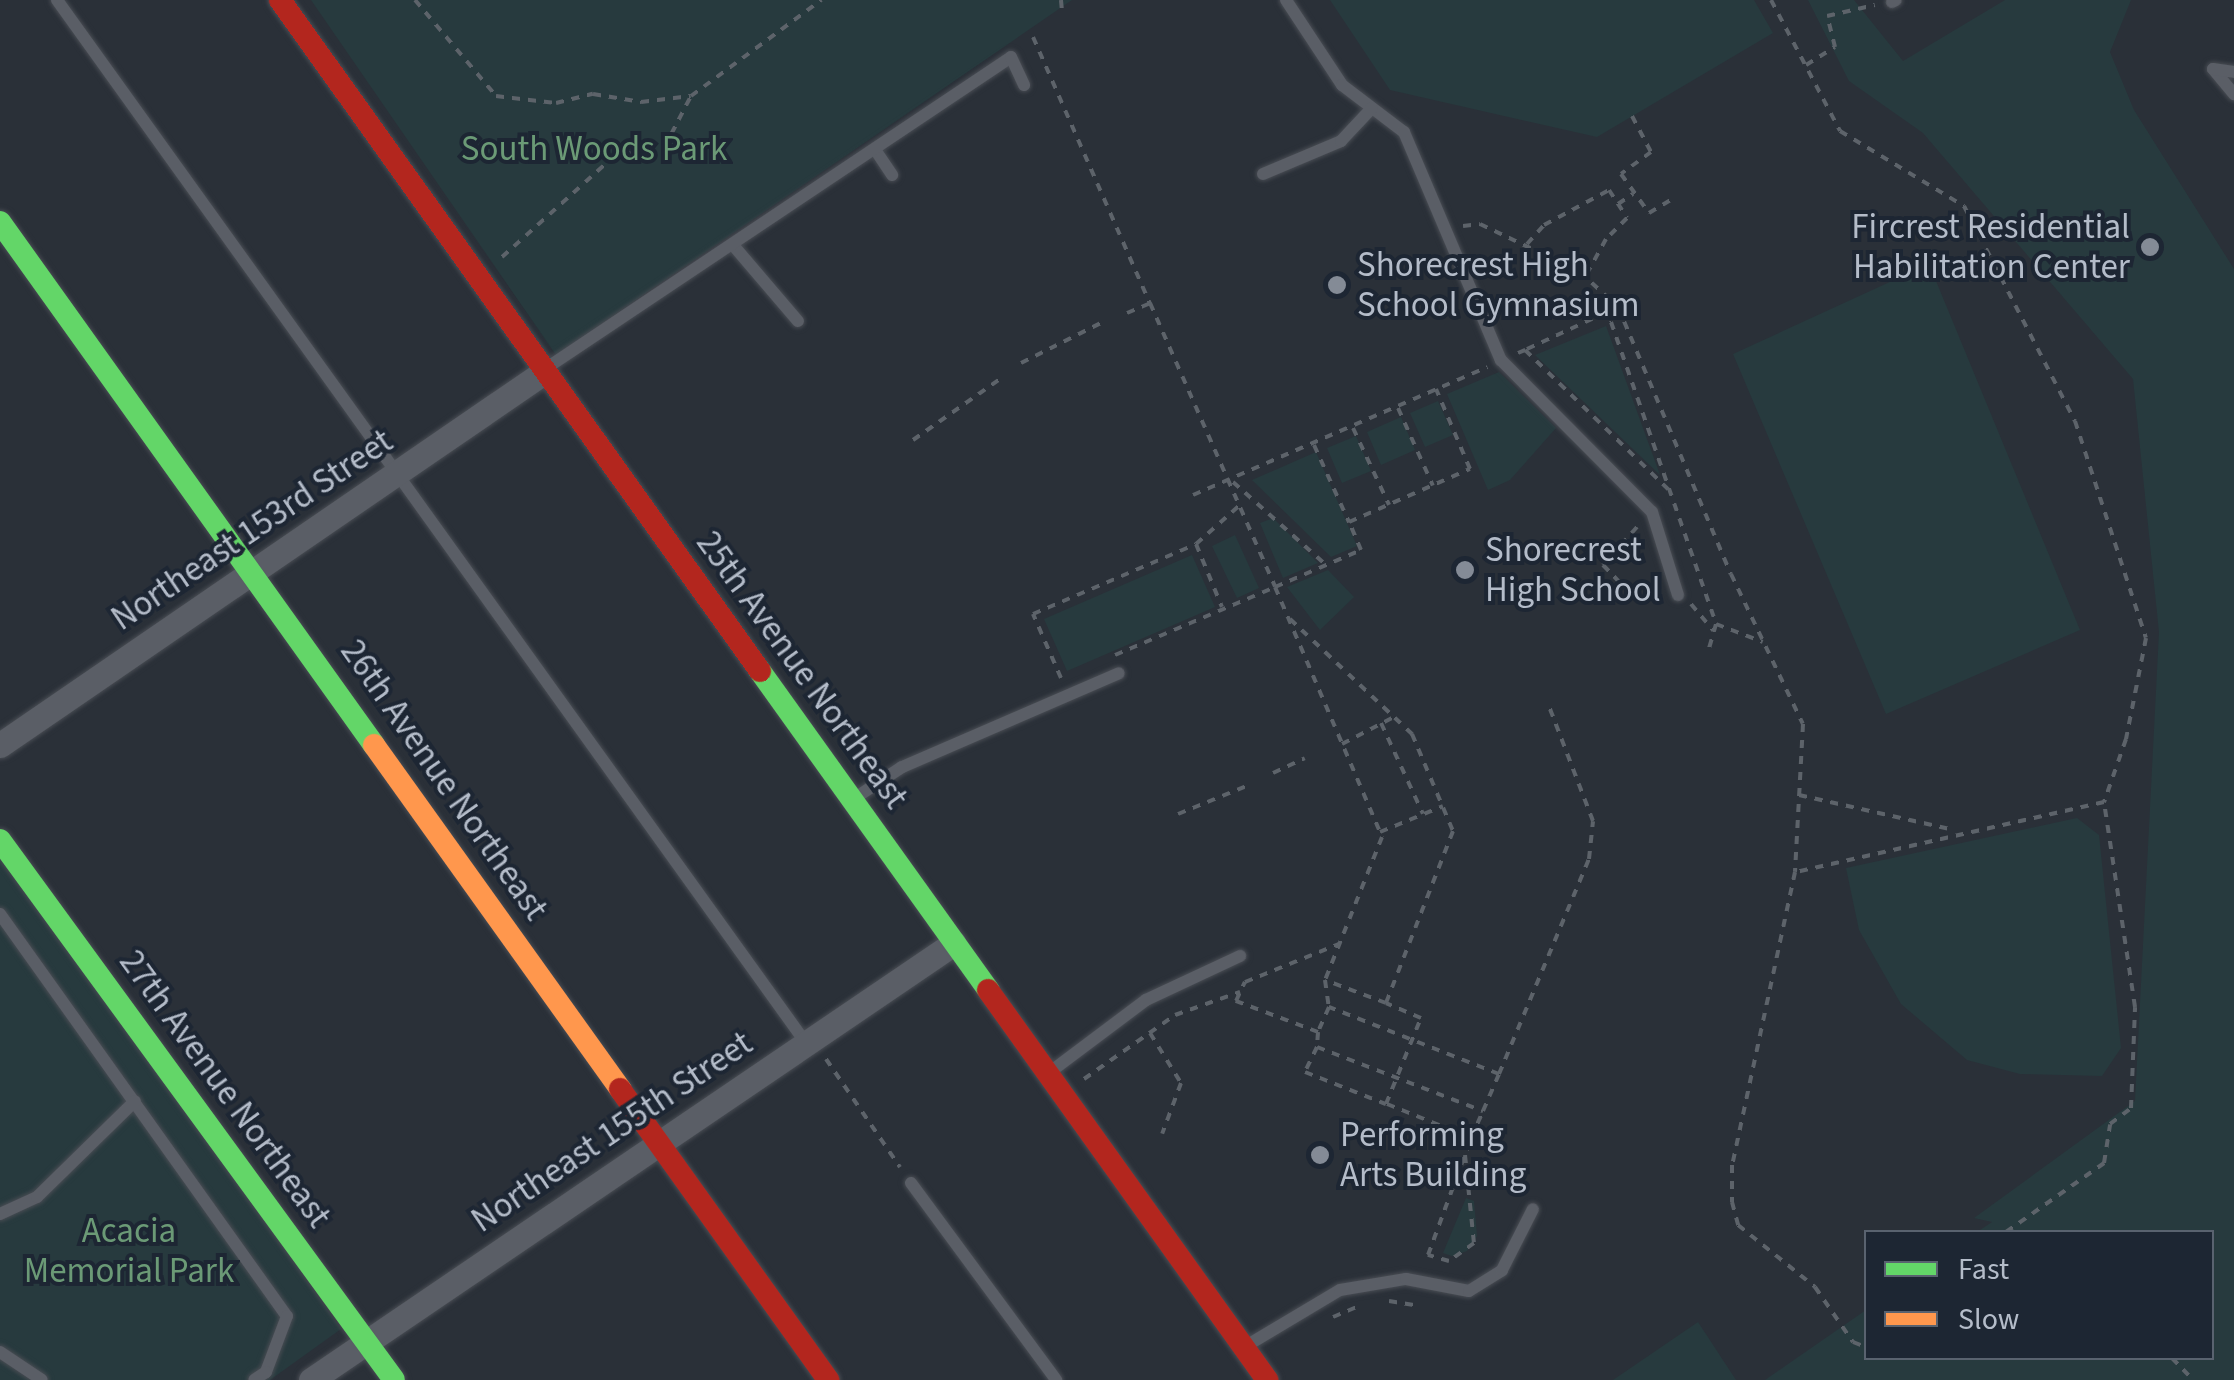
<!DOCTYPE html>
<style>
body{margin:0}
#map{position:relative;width:2234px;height:1380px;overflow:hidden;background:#2a3038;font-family:"Source Sans 3",sans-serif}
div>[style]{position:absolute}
.green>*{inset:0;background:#273a3e}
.path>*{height:4px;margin-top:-2px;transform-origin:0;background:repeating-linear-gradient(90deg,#5d636a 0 8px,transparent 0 16px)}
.roads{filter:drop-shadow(0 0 2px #484c53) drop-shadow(0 0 2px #484c53)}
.lane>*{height:12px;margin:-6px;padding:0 6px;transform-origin:6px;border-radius:6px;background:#5a5e66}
.street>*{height:25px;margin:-12.5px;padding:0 12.5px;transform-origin:12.5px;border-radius:12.5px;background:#5a5e66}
.fast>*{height:22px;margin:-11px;padding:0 11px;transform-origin:11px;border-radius:11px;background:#63d668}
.slow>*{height:22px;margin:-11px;padding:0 11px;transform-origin:11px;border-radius:11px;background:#ff974d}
.jam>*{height:22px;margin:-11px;padding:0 11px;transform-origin:11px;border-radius:11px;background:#b3261e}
.dots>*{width:28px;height:28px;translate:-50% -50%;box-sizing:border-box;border:5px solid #1d2633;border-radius:50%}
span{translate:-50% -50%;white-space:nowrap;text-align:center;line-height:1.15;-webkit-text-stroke:8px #1d2633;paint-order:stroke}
.park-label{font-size:35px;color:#6b9a76}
.poi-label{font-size:35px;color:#b4bcc9}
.right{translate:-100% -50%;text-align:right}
.left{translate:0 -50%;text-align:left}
.street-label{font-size:35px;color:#b4bcc9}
.legend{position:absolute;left:1864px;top:1230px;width:350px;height:130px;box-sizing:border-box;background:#1d2633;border:2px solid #59626f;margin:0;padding:12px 18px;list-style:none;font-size:30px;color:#b4bcc9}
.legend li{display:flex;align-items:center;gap:20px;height:50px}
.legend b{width:50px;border:2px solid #59626f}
</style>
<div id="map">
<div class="green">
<div style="clip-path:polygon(311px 0,1072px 0,556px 355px)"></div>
<div style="clip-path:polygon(1330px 0,1754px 0,1773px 33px,1597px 137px,1390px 90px)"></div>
<div style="clip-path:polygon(1808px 0,1854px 0,1903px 61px,2005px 0,2131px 0,2110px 52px,2134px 110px,2234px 269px,2234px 1380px,1765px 1380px,1866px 1310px,1866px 1358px,2212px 1358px,2212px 1232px,1977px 1232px,1992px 1222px,1974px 1218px,2135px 1101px,2159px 632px,2133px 379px,1923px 133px,1849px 81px)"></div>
<div style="clip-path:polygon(1929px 264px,2080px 630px,1886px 714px,1733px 354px)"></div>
<div style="clip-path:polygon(1606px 326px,1660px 475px,1535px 355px)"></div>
<div style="clip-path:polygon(1499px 372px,1556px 428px,1510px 480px,1488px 490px,1447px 394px)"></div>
<div style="clip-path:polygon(1438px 401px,1453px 435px,1425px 447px,1410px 413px)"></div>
<div style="clip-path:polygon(1401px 417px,1415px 450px,1381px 465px,1367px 432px)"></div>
<div style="clip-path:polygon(1356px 436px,1371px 471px,1342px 483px,1327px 448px)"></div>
<div style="clip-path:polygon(1316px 452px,1357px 546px,1331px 557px,1252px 480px)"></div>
<div style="clip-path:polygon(1273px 518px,1318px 563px,1283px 578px,1260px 523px)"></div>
<div style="clip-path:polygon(1235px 535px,1259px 588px,1237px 598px,1212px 546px)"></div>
<div style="clip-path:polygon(1192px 555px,1215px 607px,1067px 671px,1044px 619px)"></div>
<div style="clip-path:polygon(1328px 570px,1354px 597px,1320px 630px,1287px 587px)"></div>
<div style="clip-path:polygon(2077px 818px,2099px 835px,2121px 1048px,2102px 1076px,2020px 1074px,1967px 1060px,1901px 1004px,1859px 930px,1846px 868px)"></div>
<div style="clip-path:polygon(0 843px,341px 1329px,270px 1380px,0 1380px)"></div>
<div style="clip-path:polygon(1466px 1198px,1474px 1201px,1477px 1236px,1467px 1251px,1452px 1256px,1443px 1253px)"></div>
<div style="clip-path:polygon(1698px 1322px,1736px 1380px,1613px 1380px)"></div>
</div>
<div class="path">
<div style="left:415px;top:0;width:126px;rotate:49.8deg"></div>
<div style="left:496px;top:96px;width:60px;rotate:6.7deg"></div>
<div style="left:556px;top:103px;width:38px;rotate:-14deg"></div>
<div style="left:593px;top:94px;width:49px;rotate:9.5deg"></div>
<div style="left:641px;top:102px;width:50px;rotate:-6.8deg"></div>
<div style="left:691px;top:96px;width:162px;rotate:-36.4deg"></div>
<div style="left:1061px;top:0;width:11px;rotate:85deg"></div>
<div style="left:1771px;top:0;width:148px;rotate:62.2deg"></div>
<div style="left:1840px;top:131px;width:145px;rotate:31.2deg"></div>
<div style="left:1964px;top:206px;width:242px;rotate:62.7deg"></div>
<div style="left:2075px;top:421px;width:228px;rotate:71.9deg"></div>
<div style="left:2146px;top:638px;width:103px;rotate:101.2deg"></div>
<div style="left:2126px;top:739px;width:67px;rotate:109.2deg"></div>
<div style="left:2104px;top:802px;width:317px;rotate:167.2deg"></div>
<div style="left:1033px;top:37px;width:291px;rotate:66.3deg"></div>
<div style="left:1806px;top:65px;width:34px;rotate:-32deg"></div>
<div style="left:1835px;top:47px;width:32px;rotate:-104deg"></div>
<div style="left:1827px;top:16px;width:49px;rotate:-12.9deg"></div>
<div style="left:1632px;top:116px;width:41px;rotate:62.2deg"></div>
<div style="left:1651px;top:152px;width:37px;rotate:144deg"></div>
<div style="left:1621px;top:174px;width:48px;rotate:54.3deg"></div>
<div style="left:1649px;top:213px;width:31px;rotate:-31deg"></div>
<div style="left:1618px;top:204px;width:18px;rotate:-34deg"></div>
<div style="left:1463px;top:226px;width:17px;rotate:-7deg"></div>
<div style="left:1480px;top:224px;width:111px;rotate:25.6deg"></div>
<div style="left:1580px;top:272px;width:52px;rotate:42.6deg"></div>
<div style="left:1618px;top:307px;width:290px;rotate:67.1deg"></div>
<div style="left:1731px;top:574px;width:166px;rotate:64.4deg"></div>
<div style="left:1803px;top:724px;width:148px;rotate:93.1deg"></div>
<div style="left:1795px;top:872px;width:300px;rotate:102.1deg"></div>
<div style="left:1732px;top:1165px;width:37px;rotate:90deg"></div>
<div style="left:1732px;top:1202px;width:24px;rotate:75deg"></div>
<div style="left:1738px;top:1225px;width:99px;rotate:38.8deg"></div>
<div style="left:1815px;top:1287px;width:67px;rotate:55.4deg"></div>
<div style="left:1853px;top:1342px;width:14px;rotate:21deg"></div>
<div style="left:1527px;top:244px;width:25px;rotate:-48deg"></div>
<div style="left:1544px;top:225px;width:74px;rotate:-28.3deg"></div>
<div style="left:1609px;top:190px;width:33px;rotate:57deg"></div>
<div style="left:1627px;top:218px;width:30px;rotate:135deg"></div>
<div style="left:1606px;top:239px;width:43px;rotate:118.9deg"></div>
<div style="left:502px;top:257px;width:151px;rotate:-42deg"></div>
<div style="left:614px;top:156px;width:51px;rotate:-9.1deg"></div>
<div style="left:664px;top:148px;width:59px;rotate:-62.6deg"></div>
<div style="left:1618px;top:307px;width:17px;rotate:115deg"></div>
<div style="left:1611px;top:322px;width:320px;rotate:70.8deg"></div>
<div style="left:1716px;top:624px;width:29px;rotate:106deg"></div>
<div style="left:1127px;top:313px;width:25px;rotate:-23deg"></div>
<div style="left:1150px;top:303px;width:310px;rotate:66.2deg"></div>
<div style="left:1275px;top:587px;width:94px;rotate:-23.3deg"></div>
<div style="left:1361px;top:550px;width:30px;rotate:-113deg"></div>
<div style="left:1349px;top:522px;width:132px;rotate:-23.7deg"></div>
<div style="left:1470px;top:469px;width:87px;rotate:-113deg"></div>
<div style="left:1527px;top:349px;width:100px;rotate:-24.8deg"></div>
<div style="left:1518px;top:353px;width:8px;rotate:-23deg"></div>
<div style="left:1525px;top:350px;width:202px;rotate:44.2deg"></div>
<div style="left:1021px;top:363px;width:89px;rotate:-26.6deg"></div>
<div style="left:1398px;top:408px;width:85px;rotate:65.8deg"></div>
<div style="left:1353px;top:428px;width:85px;rotate:64.9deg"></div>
<div style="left:913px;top:440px;width:106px;rotate:-35deg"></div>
<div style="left:1314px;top:445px;width:85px;rotate:65.6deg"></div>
<div style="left:1233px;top:482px;width:125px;rotate:41.7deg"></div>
<div style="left:1193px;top:495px;width:321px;rotate:-23.5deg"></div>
<div style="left:1637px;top:527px;width:51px;rotate:131.8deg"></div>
<div style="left:1603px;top:565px;width:39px;rotate:46deg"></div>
<div style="left:1630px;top:593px;width:30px;rotate:-4deg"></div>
<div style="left:1196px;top:544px;width:68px;rotate:67.6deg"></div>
<div style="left:1691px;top:604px;width:35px;rotate:50deg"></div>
<div style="left:1290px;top:619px;width:168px;rotate:43.3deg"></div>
<div style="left:1412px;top:734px;width:105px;rotate:67.1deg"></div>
<div style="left:1453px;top:831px;width:185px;rotate:111.3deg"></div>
<div style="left:1386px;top:1003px;width:65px;rotate:-159.3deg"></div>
<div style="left:1716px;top:624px;width:50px;rotate:21deg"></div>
<div style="left:1115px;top:655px;width:174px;rotate:-23deg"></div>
<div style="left:1275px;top:587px;width:272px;rotate:66.8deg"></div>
<div style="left:1382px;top:837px;width:154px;rotate:111.7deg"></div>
<div style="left:1325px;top:980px;width:27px;rotate:82deg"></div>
<div style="left:1329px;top:1007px;width:27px;rotate:114deg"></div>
<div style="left:1318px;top:1032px;width:88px;rotate:-159.3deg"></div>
<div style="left:1236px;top:1001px;width:21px;rotate:-65deg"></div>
<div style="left:1245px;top:982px;width:101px;rotate:-22deg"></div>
<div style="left:1061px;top:678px;width:70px;rotate:-113.6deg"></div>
<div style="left:1033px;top:614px;width:177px;rotate:-23.2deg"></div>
<div style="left:1196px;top:544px;width:59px;rotate:-41.6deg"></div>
<div style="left:1381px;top:723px;width:100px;rotate:65.2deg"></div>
<div style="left:1342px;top:744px;width:59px;rotate:-27.4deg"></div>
<div style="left:1273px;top:773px;width:35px;rotate:-25deg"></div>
<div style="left:1799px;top:795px;width:159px;rotate:12.7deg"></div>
<div style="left:1178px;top:814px;width:77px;rotate:-22.2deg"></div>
<div style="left:1380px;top:832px;width:68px;rotate:-22.4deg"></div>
<div style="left:1318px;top:1032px;width:15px;rotate:94deg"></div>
<div style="left:1317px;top:1047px;width:178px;rotate:21.1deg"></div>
<div style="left:1483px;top:1111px;width:40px;rotate:-66.6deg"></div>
<div style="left:1499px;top:1074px;width:183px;rotate:-158.5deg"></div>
<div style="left:1150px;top:1033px;width:59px;rotate:58.2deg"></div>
<div style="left:1181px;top:1083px;width:54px;rotate:110.4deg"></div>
<div style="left:1317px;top:1047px;width:28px;rotate:116deg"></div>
<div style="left:1305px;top:1072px;width:87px;rotate:21.6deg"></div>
<div style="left:1386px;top:1104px;width:93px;rotate:-67.9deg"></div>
<div style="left:1421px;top:1018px;width:38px;rotate:-157deg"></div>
<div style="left:826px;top:1059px;width:131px;rotate:55.6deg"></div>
<div style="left:1499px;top:1074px;width:233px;rotate:-67.3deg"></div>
<div style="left:1589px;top:859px;width:38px;rotate:-84deg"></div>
<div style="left:1593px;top:821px;width:125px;rotate:-111deg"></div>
<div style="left:1084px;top:1079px;width:111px;rotate:-35.1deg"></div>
<div style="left:1175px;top:1015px;width:69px;rotate:-19.5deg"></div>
<div style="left:1387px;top:1104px;width:91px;rotate:22deg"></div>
<div style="left:1471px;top:1138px;width:30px;rotate:-66deg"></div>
<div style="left:1465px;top:1155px;width:88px;rotate:84.2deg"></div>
<div style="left:1474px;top:1243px;width:31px;rotate:144deg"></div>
<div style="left:1449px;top:1261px;width:22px;rotate:-164deg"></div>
<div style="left:1428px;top:1255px;width:125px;rotate:-69.8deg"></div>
<div style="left:2006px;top:1232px;width:120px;rotate:-35.1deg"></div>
<div style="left:2104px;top:1163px;width:39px;rotate:-81deg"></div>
<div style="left:2110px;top:1124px;width:26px;rotate:-37deg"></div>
<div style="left:2131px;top:1108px;width:101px;rotate:-87.7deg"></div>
<div style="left:2135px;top:1007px;width:207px;rotate:-98.6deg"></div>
<div style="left:1389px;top:1301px;width:25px;rotate:9deg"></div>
<div style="left:1333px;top:1317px;width:25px;rotate:-23deg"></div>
<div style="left:2172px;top:1358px;width:30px;rotate:46deg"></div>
</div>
<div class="roads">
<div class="lane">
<div style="left:57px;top:0;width:1284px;rotate:54.32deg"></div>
<div style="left:1286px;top:0;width:102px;rotate:56.6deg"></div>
<div style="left:1342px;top:85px;width:78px;rotate:37.2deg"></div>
<div style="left:1404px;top:132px;width:248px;rotate:67deg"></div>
<div style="left:1501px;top:360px;width:214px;rotate:45.2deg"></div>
<div style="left:1652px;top:512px;width:87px;rotate:72.6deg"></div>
<div style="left:1892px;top:2px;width:4px;rotate:-27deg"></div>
<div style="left:2213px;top:69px;width:33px;rotate:50deg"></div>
<div style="left:2213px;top:69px;width:21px;rotate:8deg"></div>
<div style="left:876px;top:151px;width:29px;rotate:56deg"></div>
<div style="left:1263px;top:174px;width:85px;rotate:-22.9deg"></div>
<div style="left:1341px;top:141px;width:45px;rotate:-46.8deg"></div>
<div style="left:733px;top:245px;width:100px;rotate:49.5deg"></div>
<div style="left:548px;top:367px;width:557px;rotate:-33.8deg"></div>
<div style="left:1011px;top:57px;width:31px;rotate:65deg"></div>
<div style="left:855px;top:798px;width:56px;rotate:-33.4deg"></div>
<div style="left:902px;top:767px;width:236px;rotate:-23.4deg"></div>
<div style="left:0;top:914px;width:494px;rotate:54.5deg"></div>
<div style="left:287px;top:1316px;width:60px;rotate:110.6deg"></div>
<div style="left:266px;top:1372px;width:14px;rotate:146deg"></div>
<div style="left:1050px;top:1072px;width:120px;rotate:-36.9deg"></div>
<div style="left:1146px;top:1000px;width:104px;rotate:-25.1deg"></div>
<div style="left:911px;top:1183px;width:245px;rotate:53.6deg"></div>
<div style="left:0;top:1214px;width:41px;rotate:-24.7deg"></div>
<div style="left:37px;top:1197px;width:137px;rotate:-44.4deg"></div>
<div style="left:1246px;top:1346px;width:109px;rotate:-30.8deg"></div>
<div style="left:1340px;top:1290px;width:67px;rotate:-9.5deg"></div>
<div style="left:1406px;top:1279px;width:64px;rotate:10.8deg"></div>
<div style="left:1469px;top:1291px;width:39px;rotate:-32deg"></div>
<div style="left:1502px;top:1270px;width:68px;rotate:-63.1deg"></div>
<div style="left:0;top:1352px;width:50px;rotate:33.7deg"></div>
</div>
<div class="street">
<div style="left:0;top:745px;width:660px;rotate:-34.44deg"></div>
<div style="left:311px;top:1380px;width:777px;rotate:-34.2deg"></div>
</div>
<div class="fast">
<div style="left:0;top:222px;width:643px;rotate:54.43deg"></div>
<div style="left:760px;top:671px;width:392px;rotate:54.4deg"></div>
<div style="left:0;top:840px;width:668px;rotate:53.88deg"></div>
</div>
<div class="slow">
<div style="left:374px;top:745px;width:423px;rotate:54.4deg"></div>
</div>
<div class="jam">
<div style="left:280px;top:0;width:825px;rotate:54.42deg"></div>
<div style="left:988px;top:990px;width:480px;rotate:54.4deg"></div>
<div style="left:620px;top:1089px;width:358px;rotate:54.4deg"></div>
</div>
</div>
<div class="dots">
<div style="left:2150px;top:247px;background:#848b96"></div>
<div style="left:1337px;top:285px;background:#848b96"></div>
<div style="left:1465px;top:570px;background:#848b96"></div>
<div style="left:1320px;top:1155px;background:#848b96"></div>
</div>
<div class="park-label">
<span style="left:594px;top:149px">South Woods Park</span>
<span style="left:129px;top:1251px">Acacia<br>Memorial Park</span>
</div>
<div class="poi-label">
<span class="right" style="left:2130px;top:247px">Fircrest Residential<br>Habilitation Center</span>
<span class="left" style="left:1357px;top:285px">Shorecrest High<br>School Gymnasium</span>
<span class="left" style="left:1485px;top:570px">Shorecrest<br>High School</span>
<span class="left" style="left:1340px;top:1155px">Performing<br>Arts Building</span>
</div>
<div class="street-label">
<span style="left:252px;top:530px;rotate:-34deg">Northeast 153rd Street</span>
<span style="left:802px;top:670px;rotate:54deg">25th Avenue Northeast</span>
<span style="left:444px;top:780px;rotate:55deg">26th Avenue Northeast</span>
<span style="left:225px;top:1089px;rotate:54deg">27th Avenue Northeast</span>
<span style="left:612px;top:1132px;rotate:-34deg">Northeast 155th Street</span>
</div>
<ul class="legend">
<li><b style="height:12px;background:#63d668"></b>Fast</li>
<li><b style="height:12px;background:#ff974d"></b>Slow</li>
</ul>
</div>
